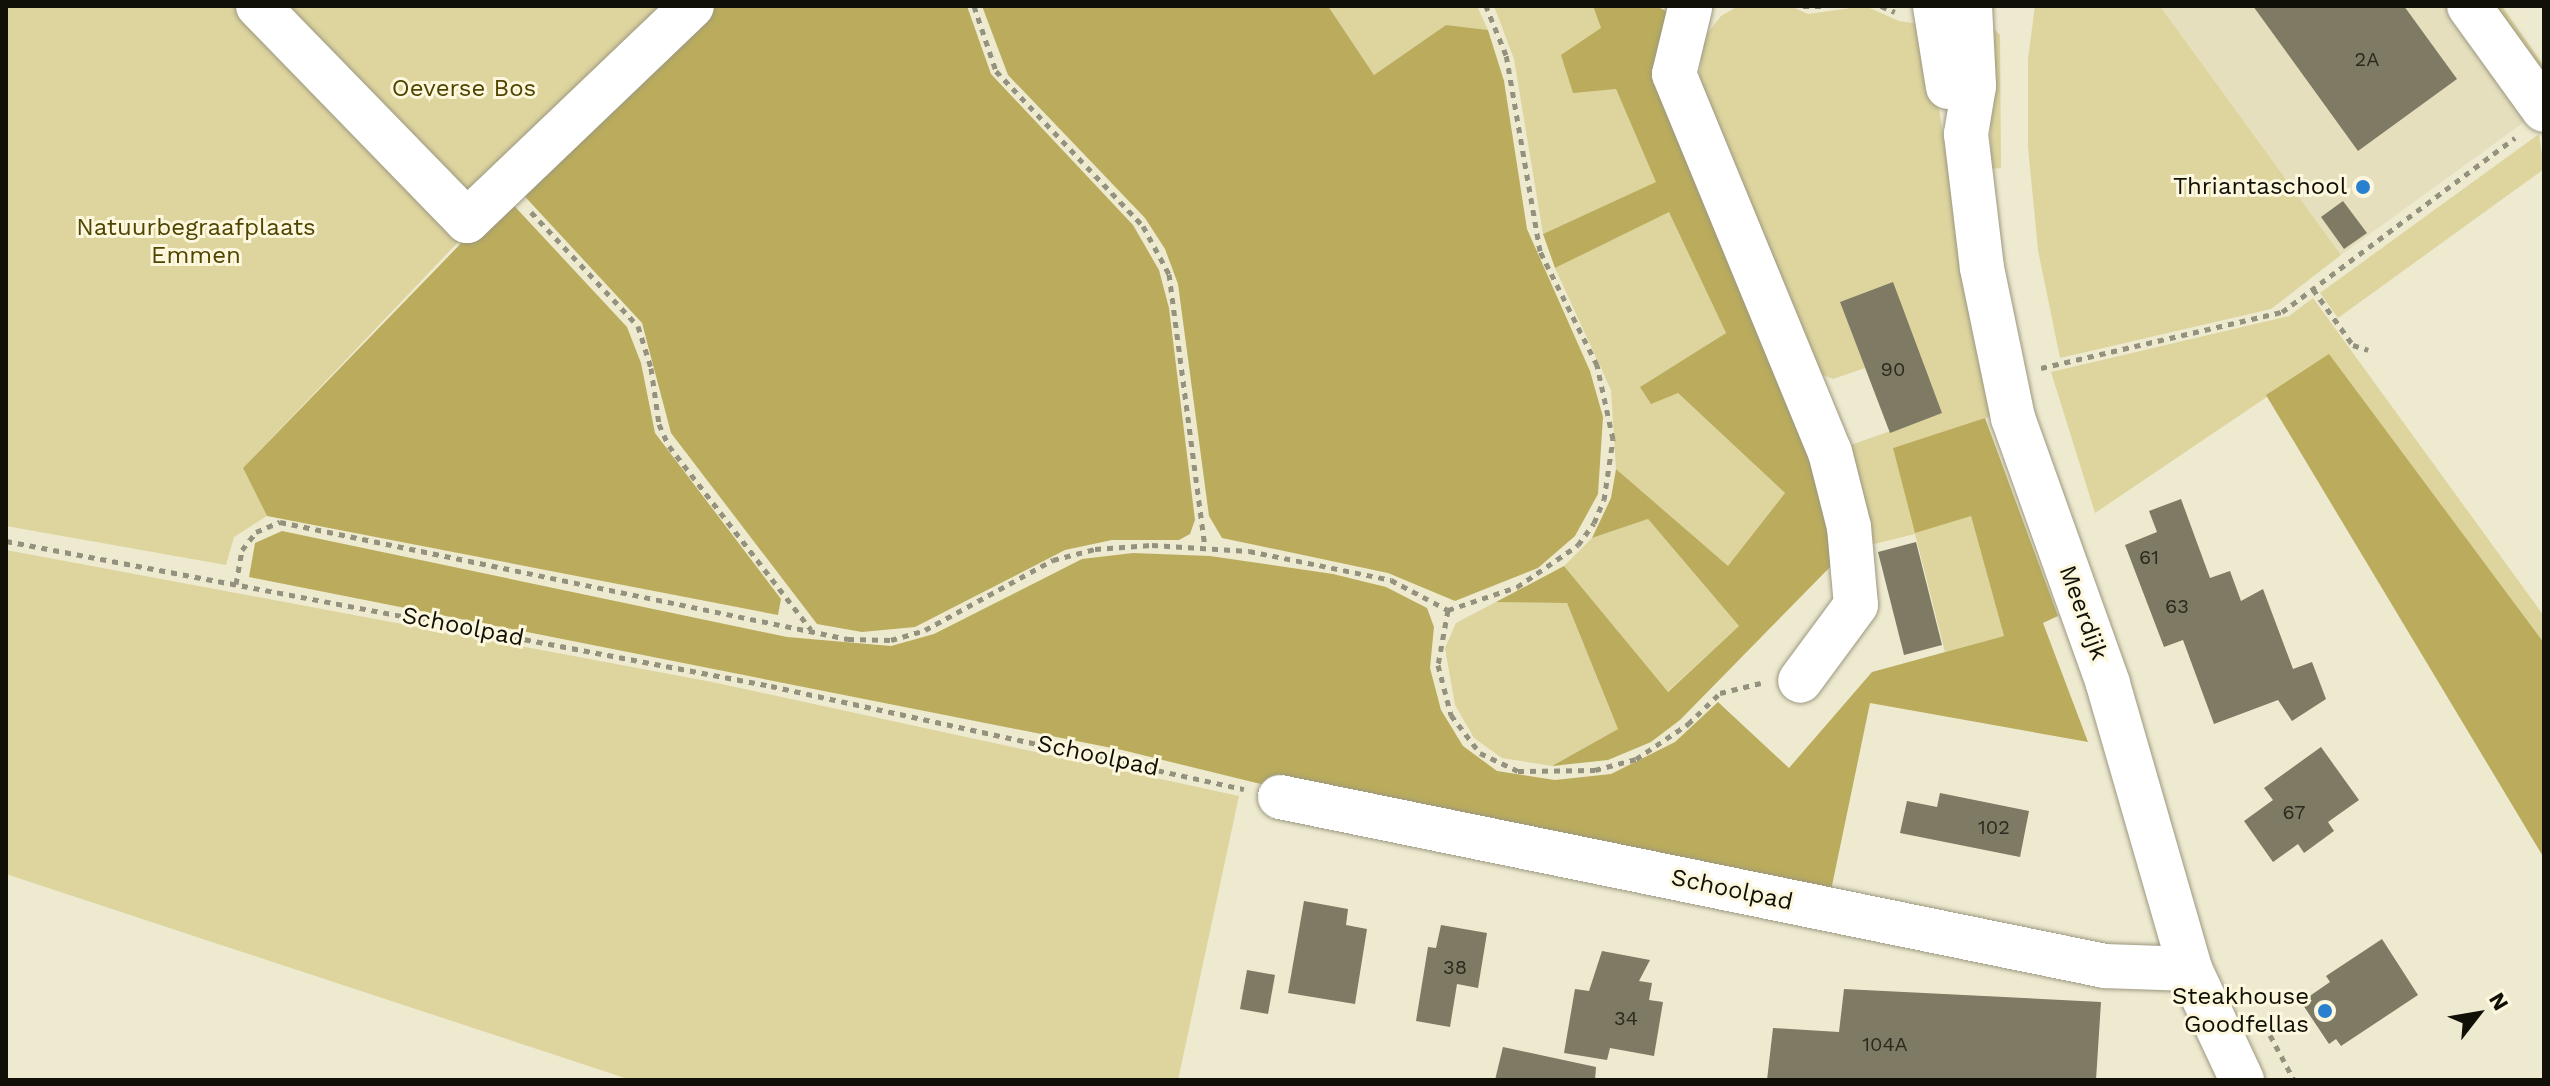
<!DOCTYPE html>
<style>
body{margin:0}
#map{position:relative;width:2550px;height:1086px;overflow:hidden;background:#eeead0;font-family:"Work Sans",sans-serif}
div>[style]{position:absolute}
.built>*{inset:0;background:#e5dfbe}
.green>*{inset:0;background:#ddd49e}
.forest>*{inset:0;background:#baac5c}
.building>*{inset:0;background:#7e7a63}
.path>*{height:5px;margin-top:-2.5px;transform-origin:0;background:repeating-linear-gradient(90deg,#94917e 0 6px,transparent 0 12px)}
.roads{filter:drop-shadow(0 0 2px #9c9880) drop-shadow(0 0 2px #9c9880)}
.minor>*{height:44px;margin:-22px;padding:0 22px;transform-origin:22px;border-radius:22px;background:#fff}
.dots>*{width:22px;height:22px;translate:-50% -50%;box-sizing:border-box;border:4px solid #fcf7dd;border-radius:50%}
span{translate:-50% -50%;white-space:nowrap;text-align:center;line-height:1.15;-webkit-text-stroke:6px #fcf7dd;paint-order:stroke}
.number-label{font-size:20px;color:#2c2a1e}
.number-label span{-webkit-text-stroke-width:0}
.park-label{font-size:24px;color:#4f4501}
.poi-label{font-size:24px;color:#111007}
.right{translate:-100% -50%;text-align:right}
.street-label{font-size:24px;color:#111007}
.frame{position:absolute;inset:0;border:8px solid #111007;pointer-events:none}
.north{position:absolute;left:2438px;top:974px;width:80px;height:80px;-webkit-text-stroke:6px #fcf7dd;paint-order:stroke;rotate:59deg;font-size:22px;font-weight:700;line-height:32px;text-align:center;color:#111007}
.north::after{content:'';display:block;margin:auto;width:28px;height:36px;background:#111007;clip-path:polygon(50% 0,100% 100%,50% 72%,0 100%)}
</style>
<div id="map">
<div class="built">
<div style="clip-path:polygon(2160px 6px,2445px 6px,2527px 120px,2341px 255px)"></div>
</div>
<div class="green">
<div style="clip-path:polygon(6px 6px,237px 6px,460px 240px,243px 468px,267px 516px,234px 537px,226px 565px,6px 526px)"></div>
<div style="clip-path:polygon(274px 6px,669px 6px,470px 195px)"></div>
<div style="clip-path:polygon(1328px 6px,1477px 6px,1488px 30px,1446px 25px,1374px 75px)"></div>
<div style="clip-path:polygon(1494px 6px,1593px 6px,1601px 28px,1573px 92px,1616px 89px,1657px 182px,1543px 234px,1514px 59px)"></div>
<div style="clip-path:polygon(1738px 6px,1790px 6px,1808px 14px,1865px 6px,1899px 21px,1926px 25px,1953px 200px,1995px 415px,1893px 448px,1971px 516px,2004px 636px,1945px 652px,1915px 534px,1866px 546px,1842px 448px,1942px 413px,1892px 283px,1840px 302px,1865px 368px,1833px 379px,1817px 373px,1699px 83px,1703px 39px,1721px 16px)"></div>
<div style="clip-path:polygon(2035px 6px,2160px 6px,2341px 255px,2271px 309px,2060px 358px,2038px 250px,2028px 147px,2028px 59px)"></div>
<div style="clip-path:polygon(2487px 6px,2502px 6px,2544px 66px,2544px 84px)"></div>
<div style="clip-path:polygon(1989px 24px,2000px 35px,2001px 168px,1991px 169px)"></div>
<div style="clip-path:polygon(2539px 134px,2544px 169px,2338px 318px,2320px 293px)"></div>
<div style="clip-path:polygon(1669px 211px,1726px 333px,1640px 387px,1678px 393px,1785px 493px,1728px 567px,1616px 469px,1611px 390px,1555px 268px)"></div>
<div style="clip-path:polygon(2313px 298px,2544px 616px,2544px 643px,2329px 355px,2095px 513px,2051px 372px,2289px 316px)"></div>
<div style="clip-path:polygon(1648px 519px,1739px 626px,1667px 692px,1564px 566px,1592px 538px)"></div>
<div style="clip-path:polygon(6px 550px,712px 682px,1239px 796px,1178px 1080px,631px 1080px,6px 874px)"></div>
<div style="clip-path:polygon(1496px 602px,1567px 603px,1618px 729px,1552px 766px,1502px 758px,1474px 738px,1455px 705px,1445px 648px,1456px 623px)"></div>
</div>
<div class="forest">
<div style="clip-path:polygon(708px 6px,967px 6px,991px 74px,1133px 225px,1159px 270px,1169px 308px,1195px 520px,1190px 534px,1179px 540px,1112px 540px,1065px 550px,915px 627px,862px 632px,817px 624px,671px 433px,642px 323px,517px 188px)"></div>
<div style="clip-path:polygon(982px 6px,1328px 6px,1374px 75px,1446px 25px,1488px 30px,1504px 81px,1527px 229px,1590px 371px,1603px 417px,1598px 494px,1575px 536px,1538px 568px,1455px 601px,1388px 573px,1222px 538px,1209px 516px,1178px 284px,1165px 249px,1145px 218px,1008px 75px)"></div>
<div style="clip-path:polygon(1593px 6px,1656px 6px,1670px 13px,1810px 446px,1834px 563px,1680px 720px,1651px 742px,1608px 760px,1552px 766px,1618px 729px,1567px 603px,1496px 602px,1564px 566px,1668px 692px,1739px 626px,1648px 519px,1592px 538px,1611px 498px,1616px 469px,1728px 566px,1785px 493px,1678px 393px,1651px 404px,1640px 387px,1726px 333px,1669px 212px,1555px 268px,1543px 234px,1656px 182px,1616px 89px,1573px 93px,1561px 55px,1601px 28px)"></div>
<div style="clip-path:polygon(506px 197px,627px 327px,641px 363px,655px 433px,781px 599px,778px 615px,267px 516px,243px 468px)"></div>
<div style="clip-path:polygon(2329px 354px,2544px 643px,2544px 858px,2266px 395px)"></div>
<div style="clip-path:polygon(1985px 418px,2058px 616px,2043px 623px,2088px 742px,1870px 703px,1829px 900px,1285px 790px,1122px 750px,249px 577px,255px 543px,282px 531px,787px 637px,891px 646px,934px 634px,1082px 559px,1133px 553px,1210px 556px,1333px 574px,1386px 587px,1427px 608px,1434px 627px,1430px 668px,1441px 710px,1463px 746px,1497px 771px,1555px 780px,1611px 774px,1675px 742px,1718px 702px,1789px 768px,1872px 672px,2004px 636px,1971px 516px,1915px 533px,1893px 448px)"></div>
</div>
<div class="building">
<div style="clip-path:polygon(2253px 6px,2404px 6px,2457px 79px,2358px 151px)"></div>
<div style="clip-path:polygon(2343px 201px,2367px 233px,2344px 249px,2321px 217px)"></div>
<div style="clip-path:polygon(1893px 282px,1942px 413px,1890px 433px,1840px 302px)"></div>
<div style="clip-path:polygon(2181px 499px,2210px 578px,2230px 571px,2241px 601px,2263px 589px,2293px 669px,2312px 662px,2326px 699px,2292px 721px,2278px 700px,2214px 724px,2183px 640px,2164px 647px,2125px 545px,2157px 532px,2149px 511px)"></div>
<div style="clip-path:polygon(1916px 542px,1942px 645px,1904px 655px,1878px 552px)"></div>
<div style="clip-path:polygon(2321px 747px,2359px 800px,2328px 822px,2334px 831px,2304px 853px,2298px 844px,2273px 862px,2244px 821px,2273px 800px,2264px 788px)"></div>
<div style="clip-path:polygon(1940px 793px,2029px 811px,2020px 857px,1900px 833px,1907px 801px,1937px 807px)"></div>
<div style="clip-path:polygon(1304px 901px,1348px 909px,1346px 925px,1367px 929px,1355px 1004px,1288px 993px)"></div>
<div style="clip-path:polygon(1441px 925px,1487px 933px,1478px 988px,1457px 984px,1450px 1027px,1416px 1021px,1428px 947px,1436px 948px)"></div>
<div style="clip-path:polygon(2382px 939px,2418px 995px,2341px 1046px,2336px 1039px,2329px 1044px,2301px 1002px,2330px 982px,2326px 976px)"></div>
<div style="clip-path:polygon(1602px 951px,1650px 960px,1639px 981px,1652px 983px,1649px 1000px,1663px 1002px,1654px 1056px,1610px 1048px,1607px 1060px,1564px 1053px,1575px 989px,1589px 991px)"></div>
<div style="clip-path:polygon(1247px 970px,1275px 975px,1268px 1014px,1240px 1009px)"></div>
<div style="clip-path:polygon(1844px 989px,2101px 1002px,2096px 1080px,1767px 1080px,1773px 1028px,1839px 1032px)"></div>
<div style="clip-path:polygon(1503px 1047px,1596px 1067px,1595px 1080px,1495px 1080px)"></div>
</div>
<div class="path">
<div style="left:974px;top:6px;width:69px;rotate:71.3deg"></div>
<div style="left:996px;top:71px;width:214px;rotate:46.5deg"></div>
<div style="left:1143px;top:226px;width:55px;rotate:61.6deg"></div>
<div style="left:1169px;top:274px;width:275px;rotate:82.5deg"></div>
<div style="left:1803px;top:6px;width:20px"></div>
<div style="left:1881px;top:6px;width:15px;rotate:23deg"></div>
<div style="left:531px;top:212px;width:156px;rotate:46.8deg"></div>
<div style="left:638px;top:326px;width:44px;rotate:72.8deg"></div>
<div style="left:651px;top:368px;width:57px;rotate:81.9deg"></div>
<div style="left:659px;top:424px;width:24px;rotate:66deg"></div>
<div style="left:669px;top:446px;width:232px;rotate:52.3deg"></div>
<div style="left:2313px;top:289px;width:69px;rotate:54.5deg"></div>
<div style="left:2353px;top:345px;width:16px;rotate:18deg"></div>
<div style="left:2041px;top:368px;width:247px;rotate:-13.1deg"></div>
<div style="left:2282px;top:312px;width:291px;rotate:-36.8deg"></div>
<div style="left:6px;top:541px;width:779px;rotate:10.73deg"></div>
<div style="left:771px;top:686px;width:484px;rotate:12.3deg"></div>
<div style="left:236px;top:584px;width:35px;rotate:-80deg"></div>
<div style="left:242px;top:550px;width:23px;rotate:-52deg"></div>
<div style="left:256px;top:532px;width:26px;rotate:-23deg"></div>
<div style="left:280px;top:522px;width:580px;rotate:11.64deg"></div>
<div style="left:848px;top:639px;width:43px;rotate:1.3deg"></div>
<div style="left:891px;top:640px;width:35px;rotate:-16deg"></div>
<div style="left:925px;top:630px;width:146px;rotate:-28.7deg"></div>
<div style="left:1053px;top:560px;width:43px;rotate:-14.7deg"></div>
<div style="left:1095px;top:549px;width:57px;rotate:-4deg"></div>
<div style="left:1152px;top:545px;width:97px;rotate:3.5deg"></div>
<div style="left:1249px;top:551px;width:145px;rotate:11.5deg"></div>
<div style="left:1391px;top:580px;width:64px;rotate:27.8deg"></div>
<div style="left:1448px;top:610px;width:73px;rotate:-18.4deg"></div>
<div style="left:1517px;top:587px;width:74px;rotate:-34.5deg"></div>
<div style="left:1578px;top:545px;width:27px;rotate:-54deg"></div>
<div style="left:1594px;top:523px;width:25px;rotate:-67deg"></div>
<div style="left:1604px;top:500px;width:62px;rotate:-81.6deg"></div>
<div style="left:1613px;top:439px;width:76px;rotate:-102.2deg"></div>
<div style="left:1597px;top:365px;width:127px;rotate:-116.6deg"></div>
<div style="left:1540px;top:251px;width:199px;rotate:-99.8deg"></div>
<div style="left:1506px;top:55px;width:53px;rotate:-112.2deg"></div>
<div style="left:1448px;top:610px;width:56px;rotate:100.3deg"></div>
<div style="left:1438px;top:665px;width:52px;rotate:75.4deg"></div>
<div style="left:1451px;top:715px;width:48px;rotate:52.7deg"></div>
<div style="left:1480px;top:753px;width:42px;rotate:25.3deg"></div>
<div style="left:1518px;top:771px;width:77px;rotate:-0.7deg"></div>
<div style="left:1595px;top:770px;width:42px;rotate:-15deg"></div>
<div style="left:1636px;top:759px;width:63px;rotate:-33.9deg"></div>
<div style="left:1688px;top:724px;width:45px;rotate:-44.1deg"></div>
<div style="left:1720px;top:693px;width:42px;rotate:-13.7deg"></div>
<div style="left:2270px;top:1035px;width:51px;rotate:61.9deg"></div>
</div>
<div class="roads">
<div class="minor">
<div style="left:258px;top:6px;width:300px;rotate:45.8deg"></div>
<div style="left:467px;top:221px;width:311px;rotate:-43.7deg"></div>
<div style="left:1935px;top:6px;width:82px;rotate:80.9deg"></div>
<div style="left:1970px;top:6px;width:80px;rotate:87.1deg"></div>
<div style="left:1974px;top:86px;width:49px;rotate:99.5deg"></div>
<div style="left:1966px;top:134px;width:135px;rotate:83.2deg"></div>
<div style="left:1982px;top:268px;width:153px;rotate:78.3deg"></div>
<div style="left:2013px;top:418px;width:282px;rotate:70.3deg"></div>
<div style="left:2108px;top:684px;width:297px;rotate:73.9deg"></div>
<div style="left:2190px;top:969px;width:123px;rotate:64.9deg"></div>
<div style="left:2469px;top:6px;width:128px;rotate:54.2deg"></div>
<div style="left:1690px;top:8px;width:68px;rotate:103.6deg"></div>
<div style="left:1674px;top:74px;width:409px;rotate:67.6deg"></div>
<div style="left:1830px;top:452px;width:77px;rotate:75.8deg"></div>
<div style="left:1849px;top:527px;width:78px;rotate:84.9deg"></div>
<div style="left:1856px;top:605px;width:94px;rotate:126.4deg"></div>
<div style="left:1280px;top:797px;width:842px;rotate:11.58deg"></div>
<div style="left:2105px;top:966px;width:85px;rotate:2deg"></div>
</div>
</div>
<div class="dots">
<div style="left:2363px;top:187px;background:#2880ce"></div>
<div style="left:2325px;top:1011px;background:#2880ce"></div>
</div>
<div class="number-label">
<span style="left:2367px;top:59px">2A</span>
<span style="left:1893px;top:369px">90</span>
<span style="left:2149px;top:557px">61</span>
<span style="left:2177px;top:606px">63</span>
<span style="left:2294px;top:812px">67</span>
<span style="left:1994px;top:827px">102</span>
<span style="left:1455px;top:967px">38</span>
<span style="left:1626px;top:1018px">34</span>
<span style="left:1885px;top:1044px">104A</span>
</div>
<div class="park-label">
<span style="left:464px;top:89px">Oeverse Bos</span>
<span style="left:196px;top:242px">Natuurbegraafplaats<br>Emmen</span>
</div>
<div class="poi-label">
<span class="right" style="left:2347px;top:187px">Thriantaschool</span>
<span class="right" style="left:2309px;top:1011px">Steakhouse<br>Goodfellas</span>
</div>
<div class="street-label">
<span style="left:2083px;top:613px;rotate:70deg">Meerdijk</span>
<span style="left:463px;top:627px;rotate:11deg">Schoolpad</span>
<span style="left:1098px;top:756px;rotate:12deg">Schoolpad</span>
<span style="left:1732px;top:890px;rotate:12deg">Schoolpad</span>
</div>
<div class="frame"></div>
<div class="north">N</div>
</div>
